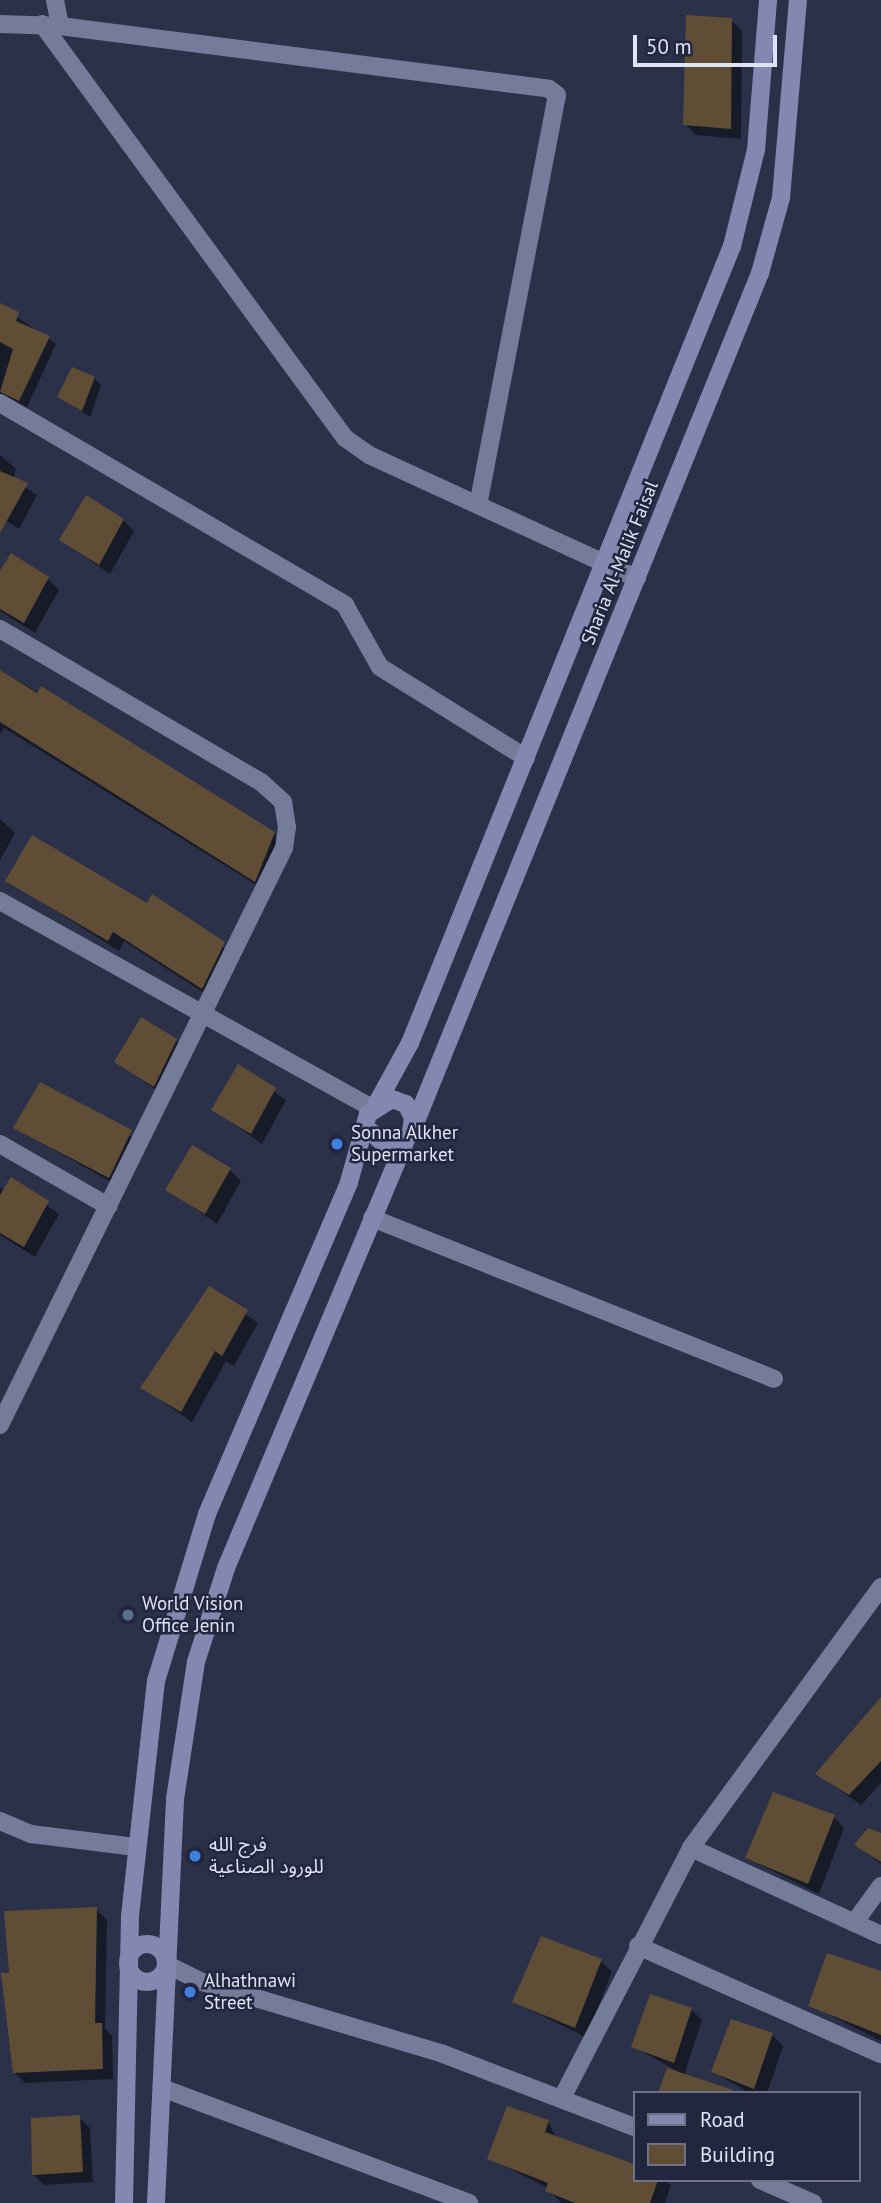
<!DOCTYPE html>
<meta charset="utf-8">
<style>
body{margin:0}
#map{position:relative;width:881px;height:2203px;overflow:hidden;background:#2c314a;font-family:"PT Sans","Noto Sans Arabic",sans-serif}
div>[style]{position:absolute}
.shadow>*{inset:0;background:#0007}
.building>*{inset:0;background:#604d35}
.street>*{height:18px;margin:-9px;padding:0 9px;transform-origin:9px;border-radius:9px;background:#757c99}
.secondary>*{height:18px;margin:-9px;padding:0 9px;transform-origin:9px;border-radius:9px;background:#8388b0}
.secondary>.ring{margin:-9px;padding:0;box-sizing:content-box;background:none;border:18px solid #8388b0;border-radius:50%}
.dots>*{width:19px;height:19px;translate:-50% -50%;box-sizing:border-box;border:4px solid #22273f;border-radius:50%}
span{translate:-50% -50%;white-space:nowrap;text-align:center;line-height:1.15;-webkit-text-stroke:5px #22273f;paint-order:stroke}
.street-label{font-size:19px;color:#dfe3f4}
.poi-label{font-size:19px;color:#dfe3f4}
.left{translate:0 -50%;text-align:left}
.legend{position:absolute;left:633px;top:2091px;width:228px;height:91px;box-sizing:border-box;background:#22273f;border:2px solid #6e7287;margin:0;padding:9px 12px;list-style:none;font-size:21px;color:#dfe3f4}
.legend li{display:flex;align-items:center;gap:14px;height:35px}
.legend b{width:35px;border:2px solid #6e7287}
.scale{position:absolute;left:633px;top:35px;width:144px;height:32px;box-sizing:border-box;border:4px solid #dfe3f4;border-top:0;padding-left:9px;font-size:21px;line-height:24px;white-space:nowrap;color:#dfe3f4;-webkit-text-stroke:5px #22273f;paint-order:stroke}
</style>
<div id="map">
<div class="shadow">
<div style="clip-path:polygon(731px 20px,742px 31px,741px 139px,696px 135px,685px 124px)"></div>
<div style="clip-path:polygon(0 305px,56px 344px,27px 407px,9px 398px,0 402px)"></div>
<div style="clip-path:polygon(94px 378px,101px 385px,90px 417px,59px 397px)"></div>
<div style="clip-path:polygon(0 455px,16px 469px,13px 479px,37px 495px,19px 529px,0 517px)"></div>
<div style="clip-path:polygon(123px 520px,134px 531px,110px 574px,61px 540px)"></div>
<div style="clip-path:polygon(0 574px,48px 579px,59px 590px,35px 633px,0 611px)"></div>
<div style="clip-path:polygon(0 670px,274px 833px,285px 845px,266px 891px,4px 728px,0 734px)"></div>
<div style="clip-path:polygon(0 819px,15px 833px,0 860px)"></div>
<div style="clip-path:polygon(7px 880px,147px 905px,235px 954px,213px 999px,124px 941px,119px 951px)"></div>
<div style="clip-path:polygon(176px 1041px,187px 1052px,165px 1096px,116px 1062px)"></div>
<div style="clip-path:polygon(238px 1067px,286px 1100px,262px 1144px,213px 1109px)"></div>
<div style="clip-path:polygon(41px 1085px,142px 1143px,120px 1187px,15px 1128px)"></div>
<div style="clip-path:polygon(230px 1170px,241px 1181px,217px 1224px,168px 1189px)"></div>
<div style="clip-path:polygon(11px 1180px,59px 1214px,35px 1257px,0 1235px,0 1187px,5px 1191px)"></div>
<div style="clip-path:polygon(210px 1289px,258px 1323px,234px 1366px,226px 1361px,192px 1422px,143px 1388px)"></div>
<div style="clip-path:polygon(881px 1699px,881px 1783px,861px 1805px,817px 1774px)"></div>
<div style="clip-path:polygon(834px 1817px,844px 1828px,819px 1894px,747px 1858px)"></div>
<div style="clip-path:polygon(881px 1835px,881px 1864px,857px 1845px)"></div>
<div style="clip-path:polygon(96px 1909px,107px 1920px,105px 2028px,112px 2036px,113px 2079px,25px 2083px,14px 2072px,11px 1974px)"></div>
<div style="clip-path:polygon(601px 1961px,612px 1972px,586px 2037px,514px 2002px)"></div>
<div style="clip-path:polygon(881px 1976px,881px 2041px,810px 2005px)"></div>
<div style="clip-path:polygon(691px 2009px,702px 2020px,684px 2075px,633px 2046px)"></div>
<div style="clip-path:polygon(772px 2035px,783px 2046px,767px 2093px,750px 2093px,713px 2072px)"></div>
<div style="clip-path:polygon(79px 2117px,90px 2128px,93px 2182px,44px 2185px,33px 2174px)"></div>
<div style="clip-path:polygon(548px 2122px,557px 2138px,634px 2165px,634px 2180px,666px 2180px,671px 2185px,665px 2203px,561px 2203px,548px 2188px,489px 2158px)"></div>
</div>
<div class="building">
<div style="clip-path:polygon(686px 15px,732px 18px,731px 129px,683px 125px)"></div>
<div style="clip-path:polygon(0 303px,19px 312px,16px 321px,50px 336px,19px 401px,0 392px,13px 349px,0 342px)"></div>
<div style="clip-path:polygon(72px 367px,95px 377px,82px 411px,57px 397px)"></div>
<div style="clip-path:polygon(0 471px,28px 483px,0 533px)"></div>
<div style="clip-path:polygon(86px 495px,124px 519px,99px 565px,59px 540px)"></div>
<div style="clip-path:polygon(11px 553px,49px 577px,24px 623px,0 609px,0 571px)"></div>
<div style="clip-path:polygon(0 670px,37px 693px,41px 686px,275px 832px,255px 882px,0 722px)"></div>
<div style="clip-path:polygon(32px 835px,147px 903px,152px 894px,225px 942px,202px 989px,113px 932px,108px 941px,5px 881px)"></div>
<div style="clip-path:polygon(141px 1017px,177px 1039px,154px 1087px,114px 1062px)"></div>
<div style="clip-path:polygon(238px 1064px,276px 1088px,251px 1134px,211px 1110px)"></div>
<div style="clip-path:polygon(40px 1082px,132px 1130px,109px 1178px,13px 1128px)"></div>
<div style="clip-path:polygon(192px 1145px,231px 1168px,205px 1214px,165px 1190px)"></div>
<div style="clip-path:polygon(11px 1177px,49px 1201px,24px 1247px,0 1233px,0 1195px)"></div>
<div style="clip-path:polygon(209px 1286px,248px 1310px,222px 1356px,215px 1351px,181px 1412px,140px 1388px)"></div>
<div style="clip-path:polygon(881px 1697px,881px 1761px,849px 1795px,815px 1774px)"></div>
<div style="clip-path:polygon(773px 1792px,835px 1815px,808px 1884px,745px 1858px)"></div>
<div style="clip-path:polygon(868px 1828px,881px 1833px,881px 1862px,854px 1845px)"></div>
<div style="clip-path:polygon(97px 1907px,95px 2023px,102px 2023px,103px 2069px,13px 2073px,1px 1973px,9px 1973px,4px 1911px)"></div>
<div style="clip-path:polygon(541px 1936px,602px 1959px,575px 2028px,512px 2002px)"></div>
<div style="clip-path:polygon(827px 1953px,881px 1971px,881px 2035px,808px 2006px)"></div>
<div style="clip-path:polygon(650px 1994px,692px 2008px,674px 2063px,631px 2047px)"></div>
<div style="clip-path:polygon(731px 2019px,773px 2033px,754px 2089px,711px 2072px)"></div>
<div style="clip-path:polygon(667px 2068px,733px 2090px,732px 2093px,658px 2093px)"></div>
<div style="clip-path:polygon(507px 2106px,549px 2120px,545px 2132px,634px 2164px,634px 2180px,658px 2180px,650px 2203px,575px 2203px,545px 2191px,548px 2183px,487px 2159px)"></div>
<div style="clip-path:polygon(80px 2115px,83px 2172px,32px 2175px,31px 2118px)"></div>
</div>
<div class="street">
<div style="left:55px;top:0;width:26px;rotate:79deg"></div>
<div style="left:0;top:24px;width:60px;rotate:1.9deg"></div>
<div style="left:60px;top:26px;width:493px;rotate:7.3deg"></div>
<div style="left:549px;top:89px;width:10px;rotate:37deg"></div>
<div style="left:557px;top:95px;width:417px;rotate:100.9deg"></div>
<div style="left:42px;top:24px;width:513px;rotate:53.8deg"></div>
<div style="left:345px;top:438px;width:29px;rotate:35deg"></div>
<div style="left:369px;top:455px;width:295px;rotate:24.7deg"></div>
<div style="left:0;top:403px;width:400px;rotate:30.3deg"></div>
<div style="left:345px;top:605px;width:71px;rotate:60.6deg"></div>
<div style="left:380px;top:667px;width:172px;rotate:31.9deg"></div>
<div style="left:0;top:629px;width:303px;rotate:30.4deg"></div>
<div style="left:261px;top:782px;width:30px;rotate:42deg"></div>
<div style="left:283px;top:802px;width:25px;rotate:81deg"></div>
<div style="left:287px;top:827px;width:21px;rotate:98deg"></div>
<div style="left:284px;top:848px;width:643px;rotate:116.21deg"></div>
<div style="left:0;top:901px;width:426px;rotate:29.1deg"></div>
<div style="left:0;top:1144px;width:125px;rotate:29.9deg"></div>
<div style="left:372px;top:1218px;width:433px;rotate:21.8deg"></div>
<div style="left:881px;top:1587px;width:323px;rotate:126.1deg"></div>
<div style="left:691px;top:1848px;width:209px;rotate:24.6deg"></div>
<div style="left:0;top:1821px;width:34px;rotate:23deg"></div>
<div style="left:31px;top:1834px;width:105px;rotate:7.1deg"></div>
<div style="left:854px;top:1923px;width:46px;rotate:-53.9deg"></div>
<div style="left:638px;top:1946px;width:266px;rotate:24deg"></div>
<div style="left:166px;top:1964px;width:40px;rotate:26.6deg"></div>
<div style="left:202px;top:1982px;width:252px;rotate:16.6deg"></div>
<div style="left:443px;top:2054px;width:204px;rotate:20.9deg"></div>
<div style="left:162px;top:2088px;width:328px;rotate:20.5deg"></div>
<div style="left:563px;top:2096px;width:279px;rotate:-62.7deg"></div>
<div style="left:760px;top:2180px;width:58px;rotate:23.5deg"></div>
</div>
<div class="secondary">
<div style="left:377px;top:1103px;width:68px;rotate:-61.2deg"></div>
<div style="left:410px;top:1043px;width:860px;rotate:-68deg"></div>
<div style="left:732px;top:246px;width:99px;rotate:-76deg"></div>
<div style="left:756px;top:150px;width:150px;rotate:-85.4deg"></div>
<div style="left:414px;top:1126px;width:921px;rotate:-67.92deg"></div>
<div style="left:760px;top:273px;width:78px;rotate:-74.4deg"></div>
<div style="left:781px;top:198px;width:199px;rotate:-85.1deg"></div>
<div class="ring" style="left:128px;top:1944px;width:20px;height:20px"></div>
<div style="left:124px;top:2203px;width:287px;rotate:-88.8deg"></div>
<div style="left:130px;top:1916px;width:236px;rotate:-83.7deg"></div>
<div style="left:156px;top:1681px;width:175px;rotate:-73deg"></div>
<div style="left:207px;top:1514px;width:361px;rotate:-66.8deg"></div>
<div style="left:349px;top:1182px;width:71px;rotate:-74.4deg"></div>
<div style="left:368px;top:1114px;width:28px;rotate:-32deg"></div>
<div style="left:392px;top:1099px;width:15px;rotate:20deg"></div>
<div style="left:406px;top:1104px;width:16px;rotate:63deg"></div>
<div style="left:413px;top:1118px;width:15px;rotate:98deg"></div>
<div style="left:411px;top:1133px;width:15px;rotate:138deg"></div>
<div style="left:400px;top:1143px;width:16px;rotate:176deg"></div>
<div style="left:384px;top:1144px;width:22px;rotate:-137deg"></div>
<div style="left:156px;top:2203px;width:404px;rotate:-87.3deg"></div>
<div style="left:175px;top:1799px;width:139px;rotate:-81.3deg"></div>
<div style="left:196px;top:1662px;width:99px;rotate:-72.3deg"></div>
<div style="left:226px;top:1568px;width:465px;rotate:-67.2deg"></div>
</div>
<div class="dots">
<div style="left:337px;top:1144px;background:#3f7fe0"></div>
<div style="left:128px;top:1615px;background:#5c6f8a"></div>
<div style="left:195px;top:1856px;background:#3f7fe0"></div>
<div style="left:190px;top:1992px;background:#3f7fe0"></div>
</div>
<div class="street-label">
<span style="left:620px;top:563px;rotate:-68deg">Sharia Al-Malik Faisal</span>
</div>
<div class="poi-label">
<span class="left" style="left:351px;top:1144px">Sonna Alkher<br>Supermarket</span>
<span class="left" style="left:142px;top:1615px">World Vision<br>Office Jenin</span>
<span class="left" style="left:209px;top:1856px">فرج الله<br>للورود الصناعية</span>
<span class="left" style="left:204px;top:1992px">Alhathnawi<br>Street</span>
</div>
<ul class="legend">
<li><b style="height:9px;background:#8388b0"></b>Road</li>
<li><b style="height:19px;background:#604d35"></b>Building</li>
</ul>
<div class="scale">50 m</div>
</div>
